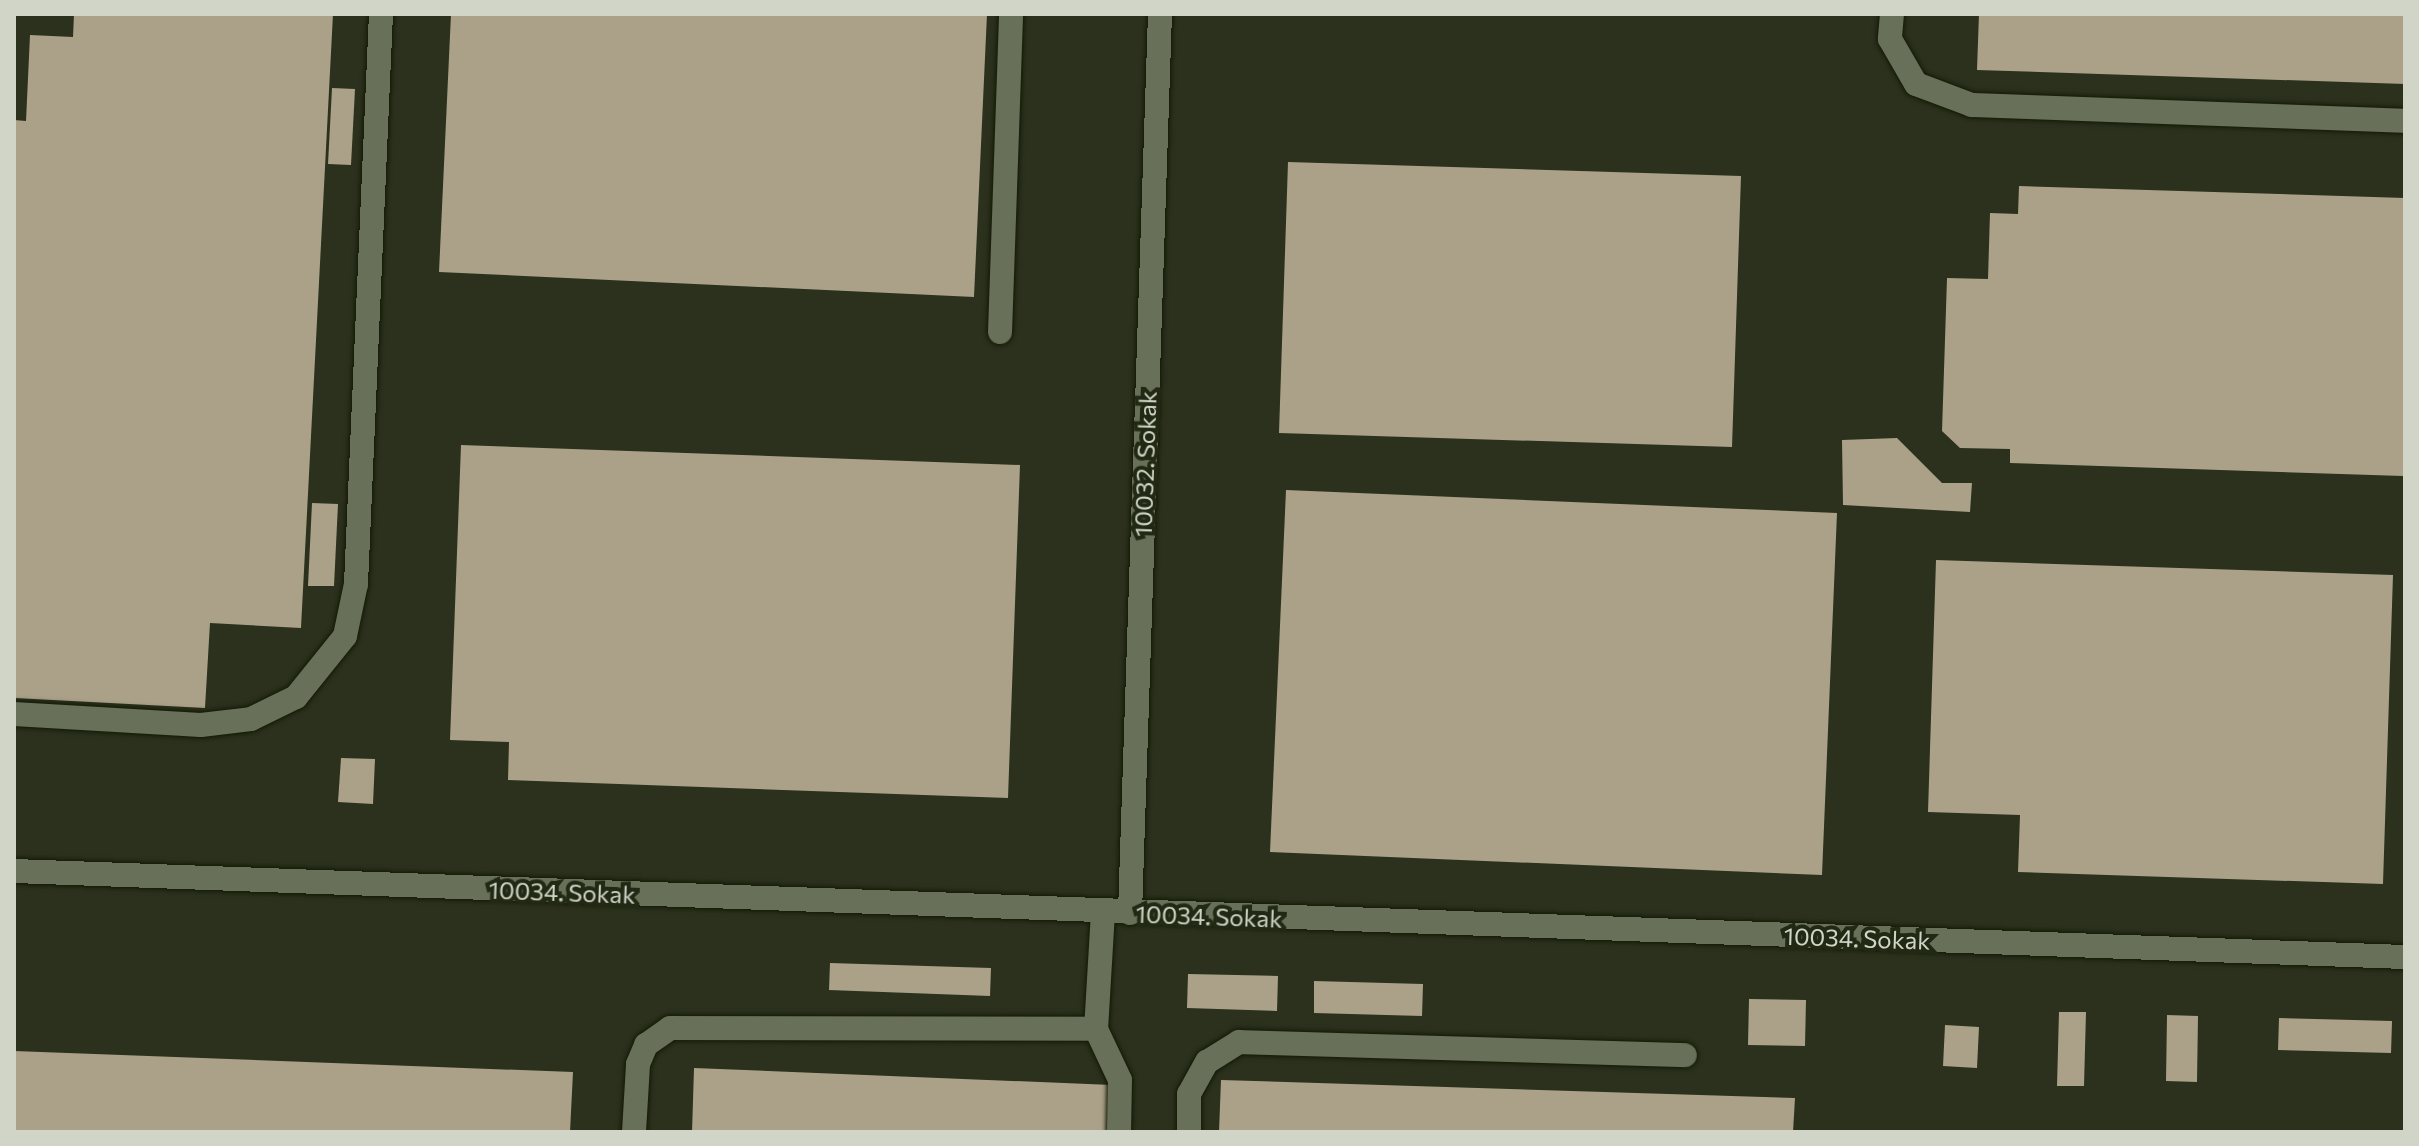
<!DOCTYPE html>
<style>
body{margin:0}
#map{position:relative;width:2419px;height:1146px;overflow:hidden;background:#2b311c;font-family:Commissioner,sans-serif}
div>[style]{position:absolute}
.building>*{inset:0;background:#aaa188}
.roads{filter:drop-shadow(0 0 2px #131906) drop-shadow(0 0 2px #131906)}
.minor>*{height:24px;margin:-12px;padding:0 12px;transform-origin:12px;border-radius:12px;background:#687059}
span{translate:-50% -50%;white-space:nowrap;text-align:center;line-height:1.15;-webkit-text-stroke:8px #212813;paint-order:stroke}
.street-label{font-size:24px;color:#d0d5c7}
.frame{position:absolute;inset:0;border:16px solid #d0d5c7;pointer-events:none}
</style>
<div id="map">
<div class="building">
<div style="clip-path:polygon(74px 14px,333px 14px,301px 628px,210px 623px,205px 708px,14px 698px,14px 120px,26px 121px,30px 35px,73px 37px)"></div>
<div style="clip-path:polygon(451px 14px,987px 14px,974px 297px,439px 272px)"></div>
<div style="clip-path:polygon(1979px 14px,2405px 14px,2405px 84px,1977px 70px)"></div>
<div style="clip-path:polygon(332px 88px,355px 89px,351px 165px,328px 164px)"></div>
<div style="clip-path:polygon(1288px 162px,1741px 176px,1732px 447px,1279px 433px)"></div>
<div style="clip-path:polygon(2019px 186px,2405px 198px,2403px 476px,2010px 463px,2010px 449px,1960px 448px,1942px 431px,1947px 278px,1988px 279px,1990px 213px,2018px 214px)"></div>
<div style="clip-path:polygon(1897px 438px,1942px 483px,1972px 483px,1970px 512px,1843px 505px,1842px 440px)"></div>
<div style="clip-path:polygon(461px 445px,1020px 465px,1008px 798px,508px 780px,509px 742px,450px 740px)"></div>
<div style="clip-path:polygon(1286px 490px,1837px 513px,1822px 875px,1270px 852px)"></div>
<div style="clip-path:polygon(312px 503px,338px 504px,334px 586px,308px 586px)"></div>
<div style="clip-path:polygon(1936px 560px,2393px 575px,2383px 884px,2018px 872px,2020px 815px,1928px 812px)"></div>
<div style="clip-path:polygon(341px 758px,375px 759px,373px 804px,338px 802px)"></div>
<div style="clip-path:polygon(830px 963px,991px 968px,990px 996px,829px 990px)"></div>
<div style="clip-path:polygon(1188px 974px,1278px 976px,1277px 1011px,1187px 1008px)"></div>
<div style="clip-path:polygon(1314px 981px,1423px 984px,1422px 1016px,1314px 1013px)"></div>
<div style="clip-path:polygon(1749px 999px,1806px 1000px,1805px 1046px,1748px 1045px)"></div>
<div style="clip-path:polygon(2059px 1012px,2086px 1012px,2084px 1086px,2057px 1086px)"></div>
<div style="clip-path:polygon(2167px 1015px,2198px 1016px,2197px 1082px,2166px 1081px)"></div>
<div style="clip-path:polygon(2279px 1018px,2392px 1021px,2391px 1053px,2278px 1050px)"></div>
<div style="clip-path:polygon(1945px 1025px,1979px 1027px,1977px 1068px,1943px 1066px)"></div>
<div style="clip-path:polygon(14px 1051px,573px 1072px,570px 1132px,14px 1132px)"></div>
<div style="clip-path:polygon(694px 1068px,1112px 1085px,1110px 1132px,692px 1132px)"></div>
<div style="clip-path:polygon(1221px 1080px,1795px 1098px,1793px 1132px,1219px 1132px)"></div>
</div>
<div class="roads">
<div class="minor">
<div style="left:1892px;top:14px;width:25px;rotate:95deg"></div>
<div style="left:1890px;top:39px;width:52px;rotate:60deg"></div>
<div style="left:1916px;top:84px;width:60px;rotate:20.6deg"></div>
<div style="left:1972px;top:105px;width:433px;rotate:2.1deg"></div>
<div style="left:1000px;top:332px;width:318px;rotate:-88deg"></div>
<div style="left:14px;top:714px;width:187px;rotate:3.4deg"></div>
<div style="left:201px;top:725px;width:50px;rotate:-6.8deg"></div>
<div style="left:251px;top:719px;width:50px;rotate:-26.1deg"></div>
<div style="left:296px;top:697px;width:78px;rotate:-51.2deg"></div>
<div style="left:345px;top:636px;width:53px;rotate:-78.1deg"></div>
<div style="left:356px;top:584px;width:571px;rotate:-87.49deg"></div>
<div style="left:14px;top:871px;width:2393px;rotate:2.06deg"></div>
<div style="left:1103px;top:912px;width:117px;rotate:93.4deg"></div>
<div style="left:1096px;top:1029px;width:56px;rotate:64.8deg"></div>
<div style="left:1120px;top:1080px;width:52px;rotate:91.1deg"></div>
<div style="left:1130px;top:913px;width:900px;rotate:-88.09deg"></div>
<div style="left:634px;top:1132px;width:68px;rotate:-86.6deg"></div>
<div style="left:638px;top:1064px;width:21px;rotate:-67deg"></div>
<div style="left:646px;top:1045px;width:29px;rotate:-35deg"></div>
<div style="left:670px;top:1028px;width:426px;rotate:0.1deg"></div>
<div style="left:1189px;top:1132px;width:38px;rotate:-90deg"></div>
<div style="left:1189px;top:1094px;width:37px;rotate:-61deg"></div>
<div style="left:1207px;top:1062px;width:38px;rotate:-32deg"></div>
<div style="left:1239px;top:1042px;width:446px;rotate:1.7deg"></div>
</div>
</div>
<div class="street-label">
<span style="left:1145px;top:464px;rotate:-88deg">10032. Sokak</span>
<span style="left:562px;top:892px;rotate:2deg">10034. Sokak</span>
<span style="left:1209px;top:916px;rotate:2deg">10034. Sokak</span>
<span style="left:1857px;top:938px;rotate:2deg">10034. Sokak</span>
</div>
<div class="frame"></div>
</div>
